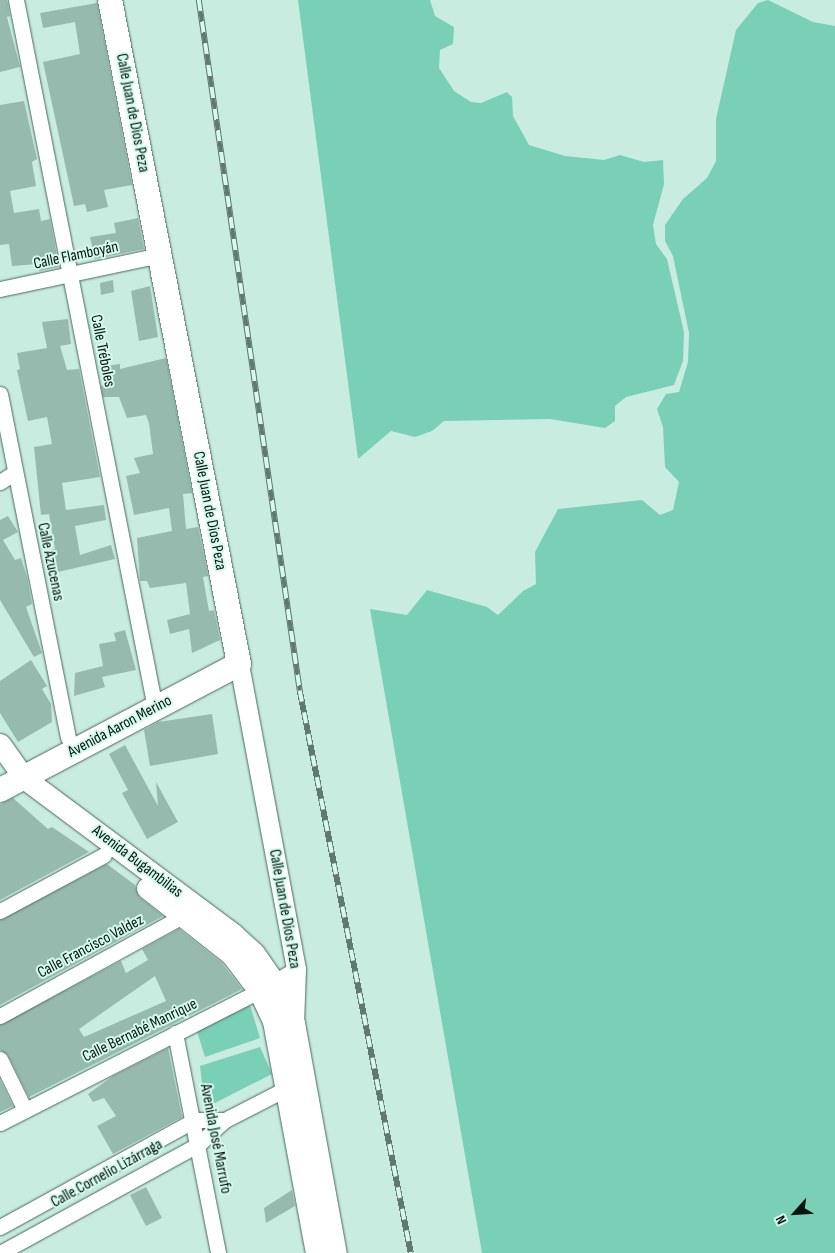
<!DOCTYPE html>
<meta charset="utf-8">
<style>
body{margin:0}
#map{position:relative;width:835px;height:1253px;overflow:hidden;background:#c8ece0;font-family:"Sofia Sans Condensed",sans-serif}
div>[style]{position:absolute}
.green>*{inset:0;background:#7ad0b7}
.building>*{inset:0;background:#97baae}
.roads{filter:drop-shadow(0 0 1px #48695e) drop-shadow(0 0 1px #48695e)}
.minor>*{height:15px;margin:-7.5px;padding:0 7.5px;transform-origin:7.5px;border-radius:7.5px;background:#fff}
.tertiary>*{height:19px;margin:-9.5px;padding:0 9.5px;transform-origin:9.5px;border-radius:9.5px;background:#fff}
.secondary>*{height:21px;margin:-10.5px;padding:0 10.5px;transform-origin:10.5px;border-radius:10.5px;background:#fff}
.primary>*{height:24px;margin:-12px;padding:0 12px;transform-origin:12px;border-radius:12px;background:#fff}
.rail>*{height:5.5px;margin-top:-2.75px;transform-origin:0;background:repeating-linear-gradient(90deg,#d5faed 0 11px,#617871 0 22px);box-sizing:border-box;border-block:1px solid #617871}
span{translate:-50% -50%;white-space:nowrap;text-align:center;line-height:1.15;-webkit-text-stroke:4px #d5faed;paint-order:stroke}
.street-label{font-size:16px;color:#071410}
.north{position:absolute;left:770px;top:1188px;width:50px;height:50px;-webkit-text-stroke:4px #d5faed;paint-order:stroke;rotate:244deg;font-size:14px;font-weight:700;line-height:20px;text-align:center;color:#071410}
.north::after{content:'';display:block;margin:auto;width:18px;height:22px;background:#071410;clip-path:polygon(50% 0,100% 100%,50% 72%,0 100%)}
</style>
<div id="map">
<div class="green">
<div style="clip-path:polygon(298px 0,430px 0,435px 16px,454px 27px,453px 44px,440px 50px,439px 68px,454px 91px,471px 102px,481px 103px,507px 92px,512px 97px,513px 116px,529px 145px,565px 156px,604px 160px,620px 155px,644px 162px,663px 160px,664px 184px,653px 225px,656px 244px,667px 259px,684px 332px,683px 361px,674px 385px,626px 397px,615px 406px,615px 421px,605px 428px,550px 419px,444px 421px,432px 431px,415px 437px,391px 431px,358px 459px)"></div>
<div style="clip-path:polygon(768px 0,813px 22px,835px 26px,835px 1253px,482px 1253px,370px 609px,407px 615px,427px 590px,487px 607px,498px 615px,523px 591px,536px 584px,535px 552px,558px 509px,642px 500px,660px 515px,673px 510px,679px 482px,665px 467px,663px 427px,657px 409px,666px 394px,679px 392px,688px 362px,689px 333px,673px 256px,665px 241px,665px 225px,683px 199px,707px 178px,716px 161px,716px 119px,736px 30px,758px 3px)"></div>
<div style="clip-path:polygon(250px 1005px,260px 1038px,205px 1057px,195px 1025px)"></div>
<div style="clip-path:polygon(260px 1047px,272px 1074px,205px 1108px,200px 1066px)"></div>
</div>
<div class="building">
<div style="clip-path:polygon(0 0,7px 0,10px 16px,7px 17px,20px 67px,0 72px)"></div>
<div style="clip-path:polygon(97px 3px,132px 185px,104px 190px,108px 207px,87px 212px,85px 204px,74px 206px,43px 62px,80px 54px,75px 22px,43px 28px,40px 13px)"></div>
<div style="clip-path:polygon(24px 101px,37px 159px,32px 162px,36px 186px,10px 191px,14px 213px,39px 209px,41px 221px,50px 219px,59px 267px,39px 271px,37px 264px,12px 266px,9px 244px,0 245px,0 105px)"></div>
<div style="clip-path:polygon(138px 218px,144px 249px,95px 259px,90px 237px,116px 233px,114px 223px)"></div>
<div style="clip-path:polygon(113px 280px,114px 292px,101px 295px,100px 283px)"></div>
<div style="clip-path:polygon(150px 286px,158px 337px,139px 341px,131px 291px)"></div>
<div style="clip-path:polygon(68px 319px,71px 344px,60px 346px,67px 370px,79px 369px,100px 477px,62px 483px,66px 510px,104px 505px,106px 520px,75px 526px,80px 555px,111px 545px,115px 559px,49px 574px,46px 551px,55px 549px,49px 514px,41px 515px,34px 447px,52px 444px,47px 417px,28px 421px,17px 370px,20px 369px,17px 353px,47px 348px,42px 322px)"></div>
<div style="clip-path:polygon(166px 358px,192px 493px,183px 494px,186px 529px,198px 527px,208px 576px,203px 577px,209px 611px,214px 610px,220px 640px,192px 653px,189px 629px,170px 634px,167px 620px,190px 614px,186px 583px,150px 588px,147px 581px,140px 581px,137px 538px,172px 531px,169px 508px,134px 515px,126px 476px,140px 473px,134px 458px,153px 454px,149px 423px,146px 415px,127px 418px,119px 397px,103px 397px,101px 386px,107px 385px,105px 366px,120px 364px,120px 369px)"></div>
<div style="clip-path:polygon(8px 516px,18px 532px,3px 540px,15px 560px,21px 558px,27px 577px,32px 604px,26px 607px,42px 653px,34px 657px,0 600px,0 520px)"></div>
<div style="clip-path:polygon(125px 630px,136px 670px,102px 677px,105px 687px,74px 696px,75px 673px,103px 666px,99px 644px,116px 641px,114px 633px)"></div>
<div style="clip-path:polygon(31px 660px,47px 686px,42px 689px,51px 704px,52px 722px,18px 742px,0 713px,0 681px)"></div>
<div style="clip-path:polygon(212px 714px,218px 754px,150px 766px,144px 730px,158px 722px)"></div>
<div style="clip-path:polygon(125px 745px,158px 806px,156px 782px,178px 822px,147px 839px,122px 793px,128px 790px,109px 754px)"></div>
<div style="clip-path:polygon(13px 798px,48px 829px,52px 827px,89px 852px,0 900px,0 804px)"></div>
<div style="clip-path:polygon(107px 864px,135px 885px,139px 897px,163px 916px,0 1005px,0 920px)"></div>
<div style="clip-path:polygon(evenodd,179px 929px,222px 963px,242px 989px,29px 1097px,8px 1055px,0 1050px,0 1025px,121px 961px,126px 973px,148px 960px,142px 949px,179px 929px,155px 976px,166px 1001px,84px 1037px,79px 1029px,155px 976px)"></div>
<div style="clip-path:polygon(168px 1048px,182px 1117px,113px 1154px,97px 1126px,116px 1116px,104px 1098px,93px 1102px,88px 1094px,113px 1076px)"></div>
<div style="clip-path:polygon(0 1080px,13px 1106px,0 1112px)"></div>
<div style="clip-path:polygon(146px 1187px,162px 1218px,146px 1226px,130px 1195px)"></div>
<div style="clip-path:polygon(292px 1190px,295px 1206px,266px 1223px,264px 1208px)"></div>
</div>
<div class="roads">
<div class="minor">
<div style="left:16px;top:0;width:722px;rotate:78.89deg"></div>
<div style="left:0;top:289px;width:164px;rotate:-12deg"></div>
<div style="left:0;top:394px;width:350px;rotate:78.8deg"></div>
<div style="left:0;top:482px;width:17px;rotate:-33deg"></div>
<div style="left:0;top:911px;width:118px;rotate:-28.3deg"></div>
<div style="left:0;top:1016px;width:217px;rotate:-28.7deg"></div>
<div style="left:175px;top:1033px;width:224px;rotate:78.9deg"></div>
<div style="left:0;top:1059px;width:55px;rotate:63.9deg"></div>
<div style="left:0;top:1123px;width:291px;rotate:-27deg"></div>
<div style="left:259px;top:991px;width:43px;rotate:-30.7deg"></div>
<div style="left:0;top:1227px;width:222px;rotate:-28.8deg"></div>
<div style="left:195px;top:1120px;width:30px"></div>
<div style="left:0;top:1253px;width:227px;rotate:-28.7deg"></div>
<div style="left:199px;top:1144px;width:35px;rotate:-43deg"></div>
<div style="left:225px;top:1120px;width:76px;rotate:-27.2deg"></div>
</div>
<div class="tertiary">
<div style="left:239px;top:664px;width:310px;rotate:79.4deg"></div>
<div style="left:296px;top:969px;width:54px;rotate:92.1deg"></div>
</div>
<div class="secondary">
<div style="left:0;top:744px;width:42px;rotate:54.8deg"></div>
<div style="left:24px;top:778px;width:261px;rotate:36.7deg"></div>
<div style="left:233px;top:934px;width:28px;rotate:42deg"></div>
<div style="left:254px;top:953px;width:35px;rotate:55deg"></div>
<div style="left:274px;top:982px;width:46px;rotate:64deg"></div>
<div style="left:294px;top:1023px;width:234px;rotate:79.7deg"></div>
<div style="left:147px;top:888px;width:107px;rotate:38.2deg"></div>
<div style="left:231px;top:954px;width:46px;rotate:52.9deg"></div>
<div style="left:259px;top:991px;width:33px;rotate:65deg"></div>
<div style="left:273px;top:1021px;width:236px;rotate:79.5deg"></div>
</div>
<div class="primary">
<div style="left:0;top:790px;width:270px;rotate:-27.8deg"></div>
<div style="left:239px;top:664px;width:676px;rotate:-100.99deg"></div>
</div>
</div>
<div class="rail">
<div style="left:199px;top:0;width:698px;rotate:81.68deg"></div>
<div style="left:300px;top:691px;width:573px;rotate:78.83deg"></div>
</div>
<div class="street-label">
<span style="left:132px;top:113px;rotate:79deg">Calle Juan de Dios Peza</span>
<span style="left:76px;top:256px;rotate:-12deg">Calle Flamboyán</span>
<span style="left:102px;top:351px;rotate:79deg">Calle Tréboles</span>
<span style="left:209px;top:511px;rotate:79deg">Calle Juan de Dios Peza</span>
<span style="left:50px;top:562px;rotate:78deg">Calle Azucenas</span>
<span style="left:120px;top:727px;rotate:-28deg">Avenida Aaron Merino</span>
<span style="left:137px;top:862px;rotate:37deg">Avenida Bugambilias</span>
<span style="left:284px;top:909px;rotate:80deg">Calle Juan de Dios Peza</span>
<span style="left:91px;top:947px;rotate:-28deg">Calle Francisco Valdez</span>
<span style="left:140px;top:1031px;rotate:-26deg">Calle Bernabé Manrique</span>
<span style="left:215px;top:1139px;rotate:79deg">Avenida José Marrufo</span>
<span style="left:107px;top:1174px;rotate:-29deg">Calle Cornelio Lizárraga</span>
</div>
<div class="north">N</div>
</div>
